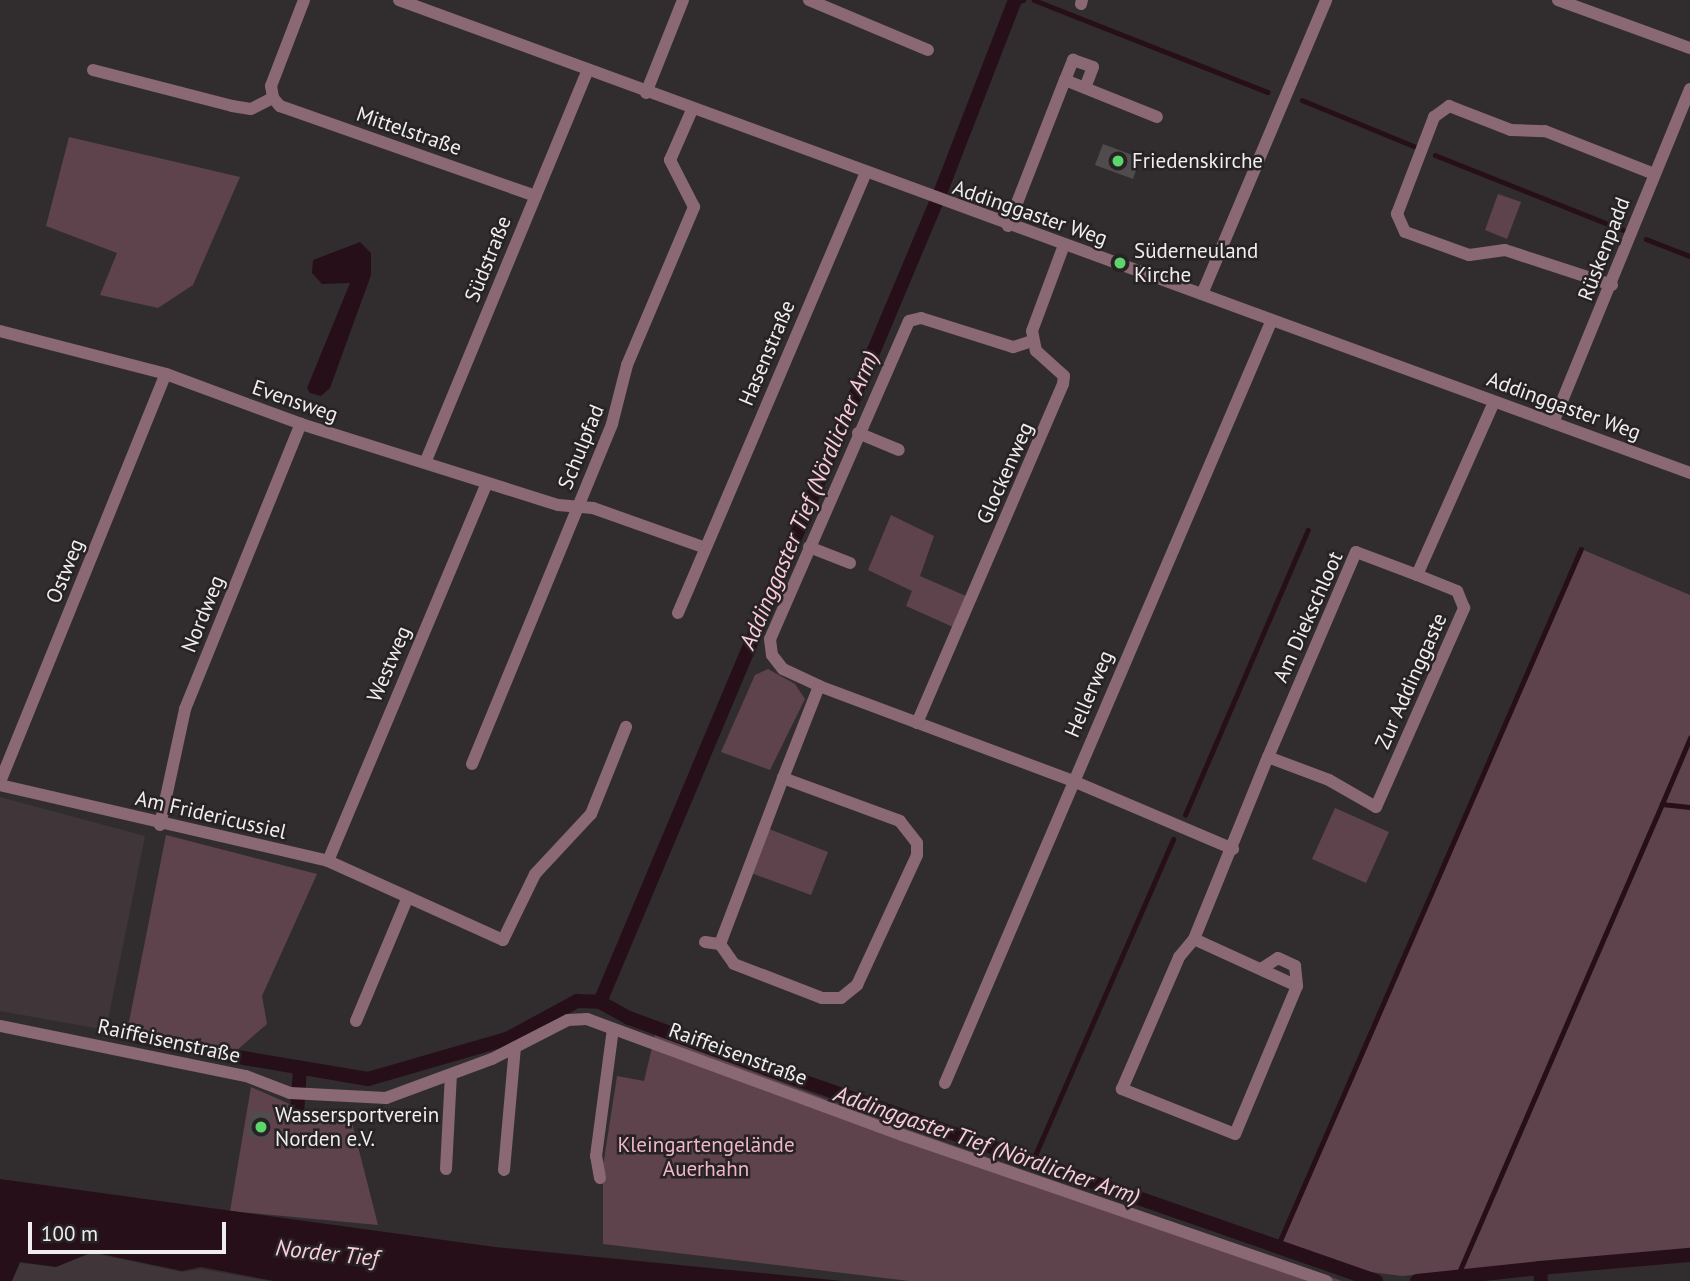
<!DOCTYPE html>
<meta charset="utf-8">
<style>
body{margin:0}
#map{position:relative;width:1690px;height:1281px;overflow:hidden;background:#312d2e;font-family:"PT Sans",sans-serif}
div>[style]{position:absolute}
.built>*{inset:0;background:#403538}
.green>*{inset:0;background:#5e434c}
.water>*{inset:0;background:#270f19}
.stream>*{height:4.5px;margin:-2.25px;padding:0 2.25px;transform-origin:2.25px;border-radius:2.25px;background:#270f19}
.canal>*{height:14px;margin:-7px;padding:0 7px;transform-origin:7px;border-radius:7px;background:#270f19}
.building>*{inset:0;background:#504b4d}
.minor>*{height:12px;margin:-6px;padding:0 6px;transform-origin:6px;border-radius:6px;background:#8a6874}
.dots>*{width:19px;height:19px;translate:-50% -50%;box-sizing:border-box;border:4px solid #272324;border-radius:50%}
span{translate:-50% -50%;white-space:nowrap;text-align:center;line-height:1.15;-webkit-text-stroke:5px #272324;paint-order:stroke}
.street-label{font-size:21px;color:#f0edee}
.poi-label{font-size:21px;color:#f0edee}
.left{translate:0 -50%;text-align:left}
.park-label{font-size:21px;color:#f1b6cb}
.water-label{font-size:23px;color:#fcccdc;font-style:italic}
.scale{position:absolute;left:28px;top:1222px;width:198px;height:32px;box-sizing:border-box;border:4px solid #f0edee;border-top:0;padding-left:9px;font-size:21px;line-height:24px;white-space:nowrap;color:#f0edee;-webkit-text-stroke:5px #272324;paint-order:stroke}
</style>
<div id="map">
<div class="built">
<div style="clip-path:polygon(0 797px,145px 836px,106px 1030px,0 1011px)"></div>
<div style="clip-path:polygon(92px 1253px,182px 1272px,201px 1269px,268px 1281px,12px 1281px,20px 1263px,56px 1267px)"></div>
</div>
<div class="green">
<div style="clip-path:polygon(69px 137px,240px 177px,193px 285px,158px 308px,100px 295px,117px 253px,46px 226px)"></div>
<div style="clip-path:polygon(1498px 194px,1521px 202px,1507px 239px,1485px 230px)"></div>
<div style="clip-path:polygon(891px 515px,934px 536px,920px 576px,966px 596px,953px 627px,906px 606px,912px 591px,868px 570px)"></div>
<div style="clip-path:polygon(1581px 549px,1690px 595px,1690px 1250px,1402px 1276px,1347px 1269px,1280px 1246px)"></div>
<div style="clip-path:polygon(768px 669px,795px 684px,805px 699px,770px 770px,721px 752px,755px 675px)"></div>
<div style="clip-path:polygon(1335px 808px,1389px 832px,1366px 883px,1312px 859px)"></div>
<div style="clip-path:polygon(769px 829px,828px 852px,811px 895px,751px 873px)"></div>
<div style="clip-path:polygon(166px 835px,317px 874px,262px 996px,267px 1024px,236px 1051px,127px 1032px)"></div>
<div style="clip-path:polygon(655px 1035px,898px 1126px,1342px 1281px,909px 1281px,603px 1244px,603px 1166px,617px 1076px,644px 1081px)"></div>
<div style="clip-path:polygon(251px 1087px,305px 1111px,349px 1111px,378px 1225px,230px 1211px)"></div>
</div>
<div class="water">
<div style="clip-path:polygon(360px 242px,371px 253px,371px 275px,330px 388px,321px 396px,310px 393px,307px 388px,350px 283px,322px 284px,312px 273px,313px 260px)"></div>
<div style="clip-path:polygon(0 1179px,495px 1247px,843px 1281px,274px 1281px,201px 1267px,182px 1271px,92px 1252px,56px 1267px,20px 1262px,12px 1281px,0 1281px)"></div>
</div>
<div class="stream">
<div style="left:1034px;top:0;width:251px;rotate:21.5deg"></div>
<div style="left:1019px;top:1px;width:4px;rotate:-14deg"></div>
<div style="left:1302px;top:100px;width:123px;rotate:22.4deg"></div>
<div style="left:1435px;top:155px;width:202px;rotate:21.7deg"></div>
<div style="left:1646px;top:239px;width:47px;rotate:21.1deg"></div>
<div style="left:1662px;top:804px;width:72px;rotate:-67deg"></div>
<div style="left:1185px;top:815px;width:310px;rotate:-66.7deg"></div>
<div style="left:1033px;top:1160px;width:350px;rotate:-66.4deg"></div>
<div style="left:1276px;top:1250px;width:764px;rotate:-66.49deg"></div>
<div style="left:1457px;top:1277px;width:516px;rotate:-66.57deg"></div>
<div style="left:1662px;top:804px;width:28px;rotate:6deg"></div>
</div>
<div class="canal">
<div style="left:1015px;top:0;width:199px;rotate:111.2deg"></div>
<div style="left:943px;top:186px;width:885px;rotate:112.8deg"></div>
<div style="left:600px;top:1002px;width:33px;rotate:29deg"></div>
<div style="left:629px;top:1018px;width:148px;rotate:20.1deg"></div>
<div style="left:768px;top:1069px;width:644px;rotate:19.22deg"></div>
<div style="left:130px;top:1035px;width:55px;rotate:12.5deg"></div>
<div style="left:226px;top:1055px;width:144px;rotate:9.6deg"></div>
<div style="left:368px;top:1079px;width:145px;rotate:-16.1deg"></div>
<div style="left:507px;top:1039px;width:80px;rotate:-28.5deg"></div>
<div style="left:577px;top:1001px;width:23px;rotate:2deg"></div>
<div style="left:297px;top:1114px;width:46px;rotate:-86.3deg"></div>
<div style="left:1540px;top:1268px;width:151px;rotate:-5deg"></div>
<div style="left:1417px;top:1281px;width:124px;rotate:-6deg"></div>
<div style="left:1540px;top:1268px;width:13px;rotate:86deg"></div>
</div>
<div class="building">
<div style="clip-path:polygon(1103px 144px,1140px 158px,1133px 179px,1095px 165px)"></div>
<div style="clip-path:polygon(251px 1110px,272px 1114px,267px 1139px,246px 1135px)"></div>
</div>
<div class="minor">
<div style="left:399px;top:0;width:1375px;rotate:20.12deg"></div>
<div style="left:809px;top:0;width:129px;rotate:22.8deg"></div>
<div style="left:1558px;top:0;width:140px;rotate:20deg"></div>
<div style="left:1081px;top:4px;width:4px;rotate:-76deg"></div>
<div style="left:93px;top:70px;width:144px;rotate:14.5deg"></div>
<div style="left:232px;top:106px;width:19px;rotate:9deg"></div>
<div style="left:251px;top:109px;width:25px;rotate:-27deg"></div>
<div style="left:273px;top:98px;width:11px;rotate:49deg"></div>
<div style="left:280px;top:106px;width:271px;rotate:19.4deg"></div>
<div style="left:1065px;top:80px;width:22px;rotate:-68deg"></div>
<div style="left:1073px;top:60px;width:21px;rotate:19deg"></div>
<div style="left:1093px;top:67px;width:22px;rotate:111deg"></div>
<div style="left:646px;top:93px;width:100px;rotate:-68.3deg"></div>
<div style="left:273px;top:98px;width:12px;rotate:-99deg"></div>
<div style="left:271px;top:86px;width:92px;rotate:-69deg"></div>
<div style="left:1008px;top:226px;width:157px;rotate:-68.7deg"></div>
<div style="left:1065px;top:80px;width:99px;rotate:21.9deg"></div>
<div style="left:1612px;top:285px;width:113px;rotate:-161.9deg"></div>
<div style="left:1505px;top:250px;width:36px;rotate:172deg"></div>
<div style="left:1469px;top:255px;width:68px;rotate:-160.2deg"></div>
<div style="left:1405px;top:232px;width:20px;rotate:-114deg"></div>
<div style="left:1397px;top:214px;width:104px;rotate:-69.1deg"></div>
<div style="left:1434px;top:117px;width:19px;rotate:-36deg"></div>
<div style="left:1449px;top:106px;width:66px;rotate:21.2deg"></div>
<div style="left:1511px;top:130px;width:34px;rotate:2deg"></div>
<div style="left:1545px;top:131px;width:117px;rotate:21.5deg"></div>
<div style="left:1202px;top:294px;width:319px;rotate:-67.1deg"></div>
<div style="left:0;top:331px;width:171px;rotate:14.5deg"></div>
<div style="left:166px;top:374px;width:144px;rotate:20.3deg"></div>
<div style="left:301px;top:424px;width:269px;rotate:17.5deg"></div>
<div style="left:558px;top:505px;width:35px;rotate:5deg"></div>
<div style="left:593px;top:508px;width:117px;rotate:19.5deg"></div>
<div style="left:1032px;top:341px;width:20px;rotate:162deg"></div>
<div style="left:1013px;top:347px;width:96px;rotate:-162.5deg"></div>
<div style="left:921px;top:318px;width:12px;rotate:166deg"></div>
<div style="left:909px;top:321px;width:347px;rotate:113.6deg"></div>
<div style="left:770px;top:639px;width:16px;rotate:83deg"></div>
<div style="left:772px;top:655px;width:18px;rotate:52deg"></div>
<div style="left:783px;top:669px;width:40px;rotate:25deg"></div>
<div style="left:819px;top:686px;width:271px;rotate:20.5deg"></div>
<div style="left:1073px;top:781px;width:174px;rotate:23deg"></div>
<div style="left:1553px;top:423px;width:361px;rotate:-67.7deg"></div>
<div style="left:858px;top:433px;width:44px;rotate:22.5deg"></div>
<div style="left:425px;top:463px;width:425px;rotate:-67.5deg"></div>
<div style="left:809px;top:547px;width:44px;rotate:21.3deg"></div>
<div style="left:678px;top:613px;width:478px;rotate:-66.9deg"></div>
<div style="left:917px;top:723px;width:369px;rotate:-66.7deg"></div>
<div style="left:1063px;top:384px;width:8px;rotate:-83deg"></div>
<div style="left:1064px;top:376px;width:38px;rotate:-138deg"></div>
<div style="left:1036px;top:351px;width:20px;rotate:-101deg"></div>
<div style="left:1032px;top:331px;width:92px;rotate:-69.6deg"></div>
<div style="left:1268px;top:757px;width:223px;rotate:-66.8deg"></div>
<div style="left:1356px;top:552px;width:65px;rotate:20.7deg"></div>
<div style="left:472px;top:764px;width:368px;rotate:-67.6deg"></div>
<div style="left:612px;top:424px;width:61px;rotate:-75.7deg"></div>
<div style="left:627px;top:365px;width:172px;rotate:-67deg"></div>
<div style="left:694px;top:207px;width:53px;rotate:-117.1deg"></div>
<div style="left:670px;top:160px;width:55px;rotate:-66.3deg"></div>
<div style="left:0;top:782px;width:440px;rotate:-67.9deg"></div>
<div style="left:0;top:785px;width:337px;rotate:13deg"></div>
<div style="left:328px;top:861px;width:192px;rotate:24.3deg"></div>
<div style="left:503px;top:940px;width:73px;rotate:-64.1deg"></div>
<div style="left:535px;top:874px;width:82px;rotate:-47deg"></div>
<div style="left:591px;top:814px;width:94px;rotate:-68.1deg"></div>
<div style="left:160px;top:825px;width:119px;rotate:-77.8deg"></div>
<div style="left:185px;top:709px;width:308px;rotate:-67.9deg"></div>
<div style="left:328px;top:861px;width:410px;rotate:-67.2deg"></div>
<div style="left:1194px;top:939px;width:113px;rotate:24.5deg"></div>
<div style="left:705px;top:942px;width:15px;rotate:8deg"></div>
<div style="left:720px;top:944px;width:178px;rotate:-69.2deg"></div>
<div style="left:720px;top:944px;width:24px;rotate:55deg"></div>
<div style="left:734px;top:964px;width:94px;rotate:21.1deg"></div>
<div style="left:822px;top:998px;width:19px"></div>
<div style="left:841px;top:998px;width:21px;rotate:-39deg"></div>
<div style="left:857px;top:985px;width:143px;rotate:-65.2deg"></div>
<div style="left:917px;top:855px;width:12px;rotate:-90deg"></div>
<div style="left:917px;top:843px;width:28px;rotate:-128deg"></div>
<div style="left:900px;top:821px;width:125px;rotate:-159.8deg"></div>
<div style="left:783px;top:778px;width:99px;rotate:-68.6deg"></div>
<div style="left:1261px;top:969px;width:20px;rotate:-33deg"></div>
<div style="left:1278px;top:958px;width:19px;rotate:25deg"></div>
<div style="left:1295px;top:966px;width:20px;rotate:84deg"></div>
<div style="left:1297px;top:986px;width:160px;rotate:112.7deg"></div>
<div style="left:1235px;top:1134px;width:122px;rotate:-158.3deg"></div>
<div style="left:1122px;top:1089px;width:144px;rotate:-66.6deg"></div>
<div style="left:1179px;top:957px;width:23px;rotate:-50deg"></div>
<div style="left:1194px;top:939px;width:196px;rotate:-67.9deg"></div>
<div style="left:1268px;top:757px;width:65px;rotate:20.7deg"></div>
<div style="left:1329px;top:780px;width:54px;rotate:29.9deg"></div>
<div style="left:1376px;top:807px;width:218px;rotate:-66.1deg"></div>
<div style="left:1464px;top:608px;width:18px;rotate:-112deg"></div>
<div style="left:1457px;top:591px;width:43px;rotate:-158.2deg"></div>
<div style="left:1417px;top:575px;width:189px;rotate:-66deg"></div>
<div style="left:356px;top:1021px;width:132px;rotate:-67.3deg"></div>
<div style="left:0;top:1026px;width:251px;rotate:11.5deg"></div>
<div style="left:246px;top:1076px;width:47px;rotate:21.1deg"></div>
<div style="left:290px;top:1093px;width:96px;rotate:3deg"></div>
<div style="left:386px;top:1098px;width:113px;rotate:-20.2deg"></div>
<div style="left:492px;top:1059px;width:85px;rotate:-27.2deg"></div>
<div style="left:568px;top:1020px;width:19px;rotate:-3deg"></div>
<div style="left:587px;top:1019px;width:336px;rotate:20.2deg"></div>
<div style="left:902px;top:1135px;width:449px;rotate:19deg"></div>
<div style="left:945px;top:1083px;width:828px;rotate:-66.81deg"></div>
<div style="left:446px;top:1169px;width:94px;rotate:-87deg"></div>
<div style="left:504px;top:1170px;width:123px;rotate:-84.9deg"></div>
<div style="left:600px;top:1178px;width:22px;rotate:-100deg"></div>
<div style="left:596px;top:1156px;width:128px;rotate:-82.4deg"></div>
</div>
<div class="dots">
<div style="left:1118px;top:161px;background:#5dd56c"></div>
<div style="left:1120px;top:263px;background:#5dd56c"></div>
<div style="left:261px;top:1127px;background:#5dd56c"></div>
</div>
<div class="street-label">
<span style="left:409px;top:131px;rotate:19deg">Mittelstraße</span>
<span style="left:1030px;top:213px;rotate:19deg">Addinggaster Weg</span>
<span style="left:1604px;top:249px;rotate:-69deg">Rüskenpadd</span>
<span style="left:488px;top:259px;rotate:-68deg">Südstraße</span>
<span style="left:767px;top:353px;rotate:-67deg">Hasenstraße</span>
<span style="left:295px;top:401px;rotate:19deg">Evensweg</span>
<span style="left:1564px;top:406px;rotate:20deg">Addinggaster Weg</span>
<span style="left:581px;top:447px;rotate:-68deg">Schulpfad</span>
<span style="left:1005px;top:473px;rotate:-66deg">Glockenweg</span>
<span style="left:65px;top:571px;rotate:-68deg">Ostweg</span>
<span style="left:203px;top:614px;rotate:-68deg">Nordweg</span>
<span style="left:1308px;top:617px;rotate:-66deg">Am Diekschloot</span>
<span style="left:389px;top:664px;rotate:-67deg">Westweg</span>
<span style="left:1411px;top:681px;rotate:-66deg">Zur Addinggaste</span>
<span style="left:1089px;top:694px;rotate:-67deg">Hellerweg</span>
<span style="left:211px;top:815px;rotate:13deg">Am Fridericussiel</span>
<span style="left:169px;top:1041px;rotate:12deg">Raiffeisenstraße</span>
<span style="left:738px;top:1054px;rotate:20deg">Raiffeisenstraße</span>
</div>
<div class="poi-label">
<span class="left" style="left:1132px;top:161px">Friedenskirche</span>
<span class="left" style="left:1134px;top:263px">Süderneuland<br>Kirche</span>
<span class="left" style="left:275px;top:1127px">Wassersportverein<br>Norden e.V.</span>
</div>
<div class="park-label">
<span style="left:706px;top:1157px">Kleingartengelände<br>Auerhahn</span>
</div>
<div class="water-label">
<span style="left:809px;top:500px;rotate:-67deg">Addinggaster Tief (Nördlicher Arm)</span>
<span style="left:987px;top:1145px;rotate:19deg">Addinggaster Tief (Nördlicher Arm)</span>
<span style="left:327px;top:1253px;rotate:6deg">Norder Tief</span>
</div>
<div class="scale">100 m</div>
</div>
